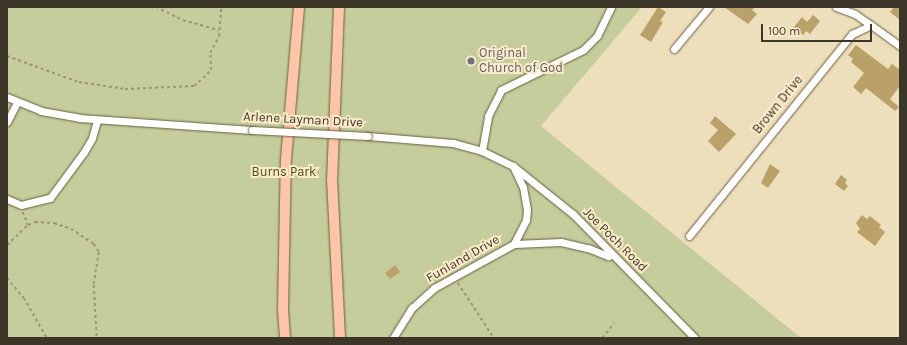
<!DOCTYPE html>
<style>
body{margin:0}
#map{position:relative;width:907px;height:345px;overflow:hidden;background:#eddebc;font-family:Karla,sans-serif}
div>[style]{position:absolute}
.green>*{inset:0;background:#c5cd9c}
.building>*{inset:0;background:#baa169}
.path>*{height:1.5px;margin-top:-0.75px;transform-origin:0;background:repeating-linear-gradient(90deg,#9e937a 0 3px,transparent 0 6px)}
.roads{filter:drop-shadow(0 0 1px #6b5e40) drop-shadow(0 0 1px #6b5e40)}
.minor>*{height:7px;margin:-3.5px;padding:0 3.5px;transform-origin:3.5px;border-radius:3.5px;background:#fff}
.highway>*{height:10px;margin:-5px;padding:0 5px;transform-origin:5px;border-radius:5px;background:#fec5a7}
.bridges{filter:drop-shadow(0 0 1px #6b5e40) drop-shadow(0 0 1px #6b5e40)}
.minor-bridge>*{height:7px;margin:-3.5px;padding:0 3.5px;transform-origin:3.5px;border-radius:3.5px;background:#fff}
.dots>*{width:11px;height:11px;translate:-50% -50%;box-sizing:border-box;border:2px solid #fbebc9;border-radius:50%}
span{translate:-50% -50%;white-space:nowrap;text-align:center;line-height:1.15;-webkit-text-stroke:4px #fbebc9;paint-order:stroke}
.worship-label{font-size:13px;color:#5b616d}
.left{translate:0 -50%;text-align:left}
.street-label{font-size:13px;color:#3c3629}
.park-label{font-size:13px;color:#484f0a}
.frame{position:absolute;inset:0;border:8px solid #3c3629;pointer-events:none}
.scale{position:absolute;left:761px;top:24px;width:111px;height:18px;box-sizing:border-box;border:2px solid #3c3629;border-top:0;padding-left:5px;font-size:12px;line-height:14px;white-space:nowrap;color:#3c3629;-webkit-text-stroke:3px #fbebc9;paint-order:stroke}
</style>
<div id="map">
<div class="green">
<div style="clip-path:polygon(7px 7px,642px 7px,541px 126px,801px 338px,7px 338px)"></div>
</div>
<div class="building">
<div style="clip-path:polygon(658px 7px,666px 12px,660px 21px,663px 22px,651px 42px,640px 35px)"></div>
<div style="clip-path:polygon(724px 7px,755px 7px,752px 10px,757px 14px,748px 24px)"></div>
<div style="clip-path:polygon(894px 7px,900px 7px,900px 20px,890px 12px)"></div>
<div style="clip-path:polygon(813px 15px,820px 21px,810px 34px,806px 31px,803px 35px,794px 27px,802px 17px,807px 22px)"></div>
<div style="clip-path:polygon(856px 45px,888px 69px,892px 64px,900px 70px,900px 86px,890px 99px,899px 107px,895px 111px,866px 88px,861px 94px,853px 87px,864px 73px,851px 62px,853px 59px,848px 55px)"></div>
<div style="clip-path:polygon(715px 116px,736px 134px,719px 152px,708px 141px,718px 130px,710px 123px)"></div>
<div style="clip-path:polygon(770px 164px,780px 171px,768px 188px,761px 183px)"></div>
<div style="clip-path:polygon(841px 175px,847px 180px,845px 183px,848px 186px,844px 191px,835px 184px)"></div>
<div style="clip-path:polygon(862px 215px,867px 219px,870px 216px,881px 225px,879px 227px,885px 232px,875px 246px,857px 232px,860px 229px,856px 223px)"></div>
<div style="clip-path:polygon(395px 265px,400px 272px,390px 279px,385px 273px)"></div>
</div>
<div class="path">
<div style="left:156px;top:7px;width:30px;rotate:26deg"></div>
<div style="left:183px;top:20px;width:37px;rotate:16deg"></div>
<div style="left:7px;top:56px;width:77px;rotate:19.9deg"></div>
<div style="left:79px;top:82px;width:47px;rotate:8.7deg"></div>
<div style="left:125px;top:89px;width:69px;rotate:-2.5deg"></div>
<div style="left:194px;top:86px;width:23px;rotate:-43deg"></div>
<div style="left:211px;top:70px;width:17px;rotate:-93deg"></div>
<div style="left:210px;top:53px;width:19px;rotate:-62deg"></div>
<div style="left:219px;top:36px;width:29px;rotate:-86deg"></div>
<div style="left:23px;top:212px;width:14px;rotate:69deg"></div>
<div style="left:7px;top:245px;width:29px;rotate:-44deg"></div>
<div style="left:28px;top:225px;width:8px;rotate:-23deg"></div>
<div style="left:35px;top:222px;width:19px;rotate:3deg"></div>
<div style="left:54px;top:223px;width:18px;rotate:19deg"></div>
<div style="left:71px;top:229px;width:27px;rotate:33deg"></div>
<div style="left:94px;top:244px;width:9px;rotate:58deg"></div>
<div style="left:99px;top:252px;width:33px;rotate:99deg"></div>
<div style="left:94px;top:285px;width:53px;rotate:86.8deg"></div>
<div style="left:7px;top:278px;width:26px;rotate:50deg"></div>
<div style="left:24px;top:298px;width:46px;rotate:60.1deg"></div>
<div style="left:458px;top:283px;width:66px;rotate:56.8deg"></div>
<div style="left:602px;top:338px;width:19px;rotate:-51deg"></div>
</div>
<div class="roads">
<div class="minor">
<div style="left:836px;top:7px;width:20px;rotate:20deg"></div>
<div style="left:855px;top:14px;width:19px;rotate:35deg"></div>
<div style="left:674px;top:49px;width:55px;rotate:-50.2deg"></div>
<div style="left:7px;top:97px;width:37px;rotate:22deg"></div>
<div style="left:41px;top:111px;width:39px;rotate:10deg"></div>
<div style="left:79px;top:118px;width:173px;rotate:4deg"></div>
<div style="left:7px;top:122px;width:22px;rotate:-63deg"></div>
<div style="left:368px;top:136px;width:85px;rotate:4.7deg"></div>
<div style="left:453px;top:143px;width:30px;rotate:15deg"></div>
<div style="left:482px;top:151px;width:34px;rotate:26deg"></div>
<div style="left:513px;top:166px;width:23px;rotate:65deg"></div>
<div style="left:523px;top:187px;width:22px;rotate:80deg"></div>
<div style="left:527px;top:209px;width:11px;rotate:95deg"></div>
<div style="left:526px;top:220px;width:27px;rotate:117deg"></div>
<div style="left:482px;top:151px;width:36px;rotate:-80deg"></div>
<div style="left:488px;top:116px;width:29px;rotate:-63deg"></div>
<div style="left:501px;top:90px;width:91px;rotate:-26deg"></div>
<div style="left:583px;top:50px;width:20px;rotate:-45deg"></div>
<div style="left:597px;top:36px;width:32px;rotate:-64deg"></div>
<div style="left:513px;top:166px;width:77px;rotate:38.7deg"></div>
<div style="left:573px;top:214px;width:174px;rotate:45.5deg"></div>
<div style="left:7px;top:199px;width:15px;rotate:23deg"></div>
<div style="left:21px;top:205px;width:30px;rotate:-14deg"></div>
<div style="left:50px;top:198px;width:57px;rotate:-53.5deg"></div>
<div style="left:84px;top:152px;width:16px;rotate:-60deg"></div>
<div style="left:92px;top:138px;width:19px;rotate:-74deg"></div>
<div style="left:689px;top:236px;width:260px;rotate:-51.1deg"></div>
<div style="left:852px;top:34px;width:21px;rotate:-25deg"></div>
<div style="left:871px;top:25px;width:36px;rotate:36deg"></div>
<div style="left:393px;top:338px;width:36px;rotate:-58deg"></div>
<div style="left:412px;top:308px;width:30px;rotate:-42deg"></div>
<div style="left:434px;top:288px;width:91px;rotate:-28.8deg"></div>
<div style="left:514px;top:244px;width:47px;rotate:-2.4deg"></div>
<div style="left:561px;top:242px;width:28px;rotate:13deg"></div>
<div style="left:588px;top:248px;width:22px;rotate:22deg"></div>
<div style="left:608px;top:256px;width:4px;rotate:-27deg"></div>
</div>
<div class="highway">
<div style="left:339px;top:7px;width:172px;rotate:92.3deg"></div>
<div style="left:332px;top:179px;width:159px;rotate:87.1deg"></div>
<div style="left:285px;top:338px;width:29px;rotate:-94deg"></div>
<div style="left:283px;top:309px;width:150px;rotate:-88.9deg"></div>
<div style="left:286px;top:159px;width:153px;rotate:-85.1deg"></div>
</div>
</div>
<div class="bridges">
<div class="minor-bridge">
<div style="left:252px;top:130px;width:116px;rotate:3deg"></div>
</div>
</div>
<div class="dots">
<div style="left:471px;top:61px;background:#6b7280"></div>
</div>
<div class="worship-label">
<span class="left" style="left:479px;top:61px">Original<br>Church of God</span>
</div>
<div class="street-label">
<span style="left:778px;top:105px;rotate:-51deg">Brown Drive</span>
<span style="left:303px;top:120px;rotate:3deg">Arlene Layman Drive</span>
<span style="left:615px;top:240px;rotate:45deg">Joe Poch Road</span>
<span style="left:463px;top:259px;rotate:-30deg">Funland Drive</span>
</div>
<div class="park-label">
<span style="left:284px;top:172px">Burns Park</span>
</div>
<div class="frame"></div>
<div class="scale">100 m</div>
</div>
